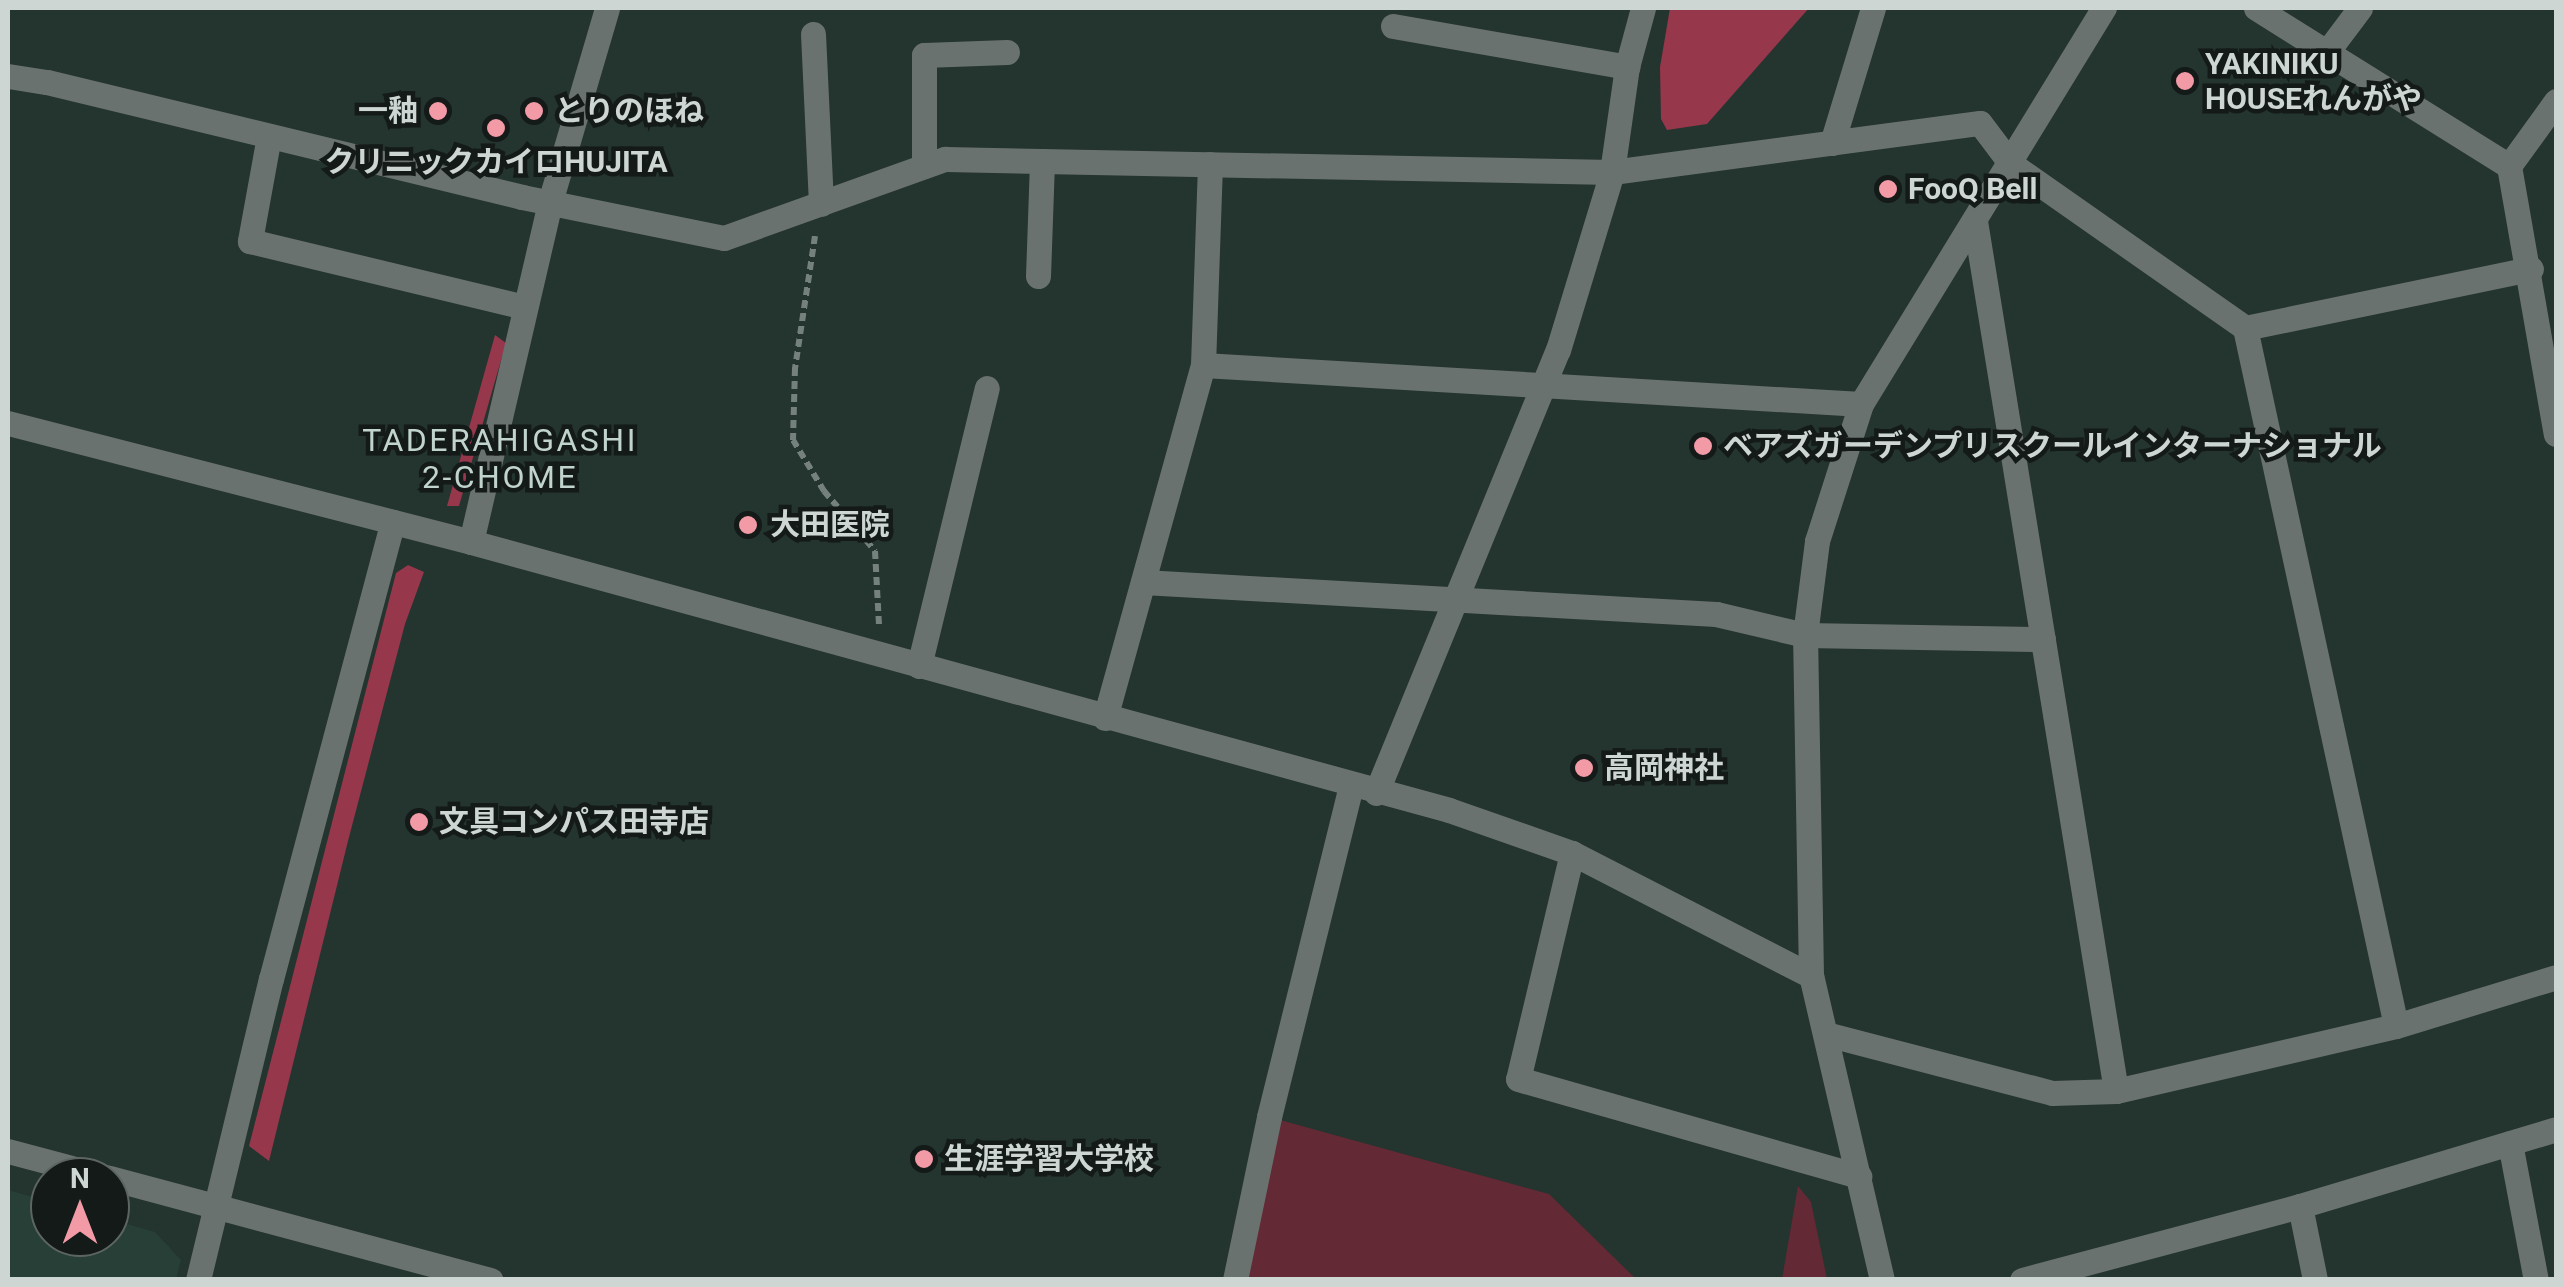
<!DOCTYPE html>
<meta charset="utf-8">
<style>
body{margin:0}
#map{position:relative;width:2564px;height:1287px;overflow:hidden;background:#24342f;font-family:Roboto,"Noto Sans JP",sans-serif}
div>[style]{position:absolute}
.built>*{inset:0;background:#273f37}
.green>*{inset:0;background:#632934}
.water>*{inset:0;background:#96374b}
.path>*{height:6px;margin-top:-3px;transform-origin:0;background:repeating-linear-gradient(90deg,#75817d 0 8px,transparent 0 13px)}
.minor>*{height:25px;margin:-12.5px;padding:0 12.5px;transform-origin:12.5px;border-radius:12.5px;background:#6a726f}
.dots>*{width:28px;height:28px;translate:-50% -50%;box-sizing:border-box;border:5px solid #131a18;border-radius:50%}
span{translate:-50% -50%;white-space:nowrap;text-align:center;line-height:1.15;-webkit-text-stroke:9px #131a18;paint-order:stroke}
.poi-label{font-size:30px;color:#cdd6d3;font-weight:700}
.left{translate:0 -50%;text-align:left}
.right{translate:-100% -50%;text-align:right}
.neighbourhood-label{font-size:32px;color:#c0d3cd;letter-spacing:2.5px}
.frame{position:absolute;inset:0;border:10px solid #cdd6d3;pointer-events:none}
.north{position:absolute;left:30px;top:1157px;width:100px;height:100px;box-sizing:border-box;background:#131a18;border:2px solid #5d6563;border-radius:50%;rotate:0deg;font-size:28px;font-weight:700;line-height:40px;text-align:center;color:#cdd6d3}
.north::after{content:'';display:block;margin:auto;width:35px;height:45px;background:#f39aa7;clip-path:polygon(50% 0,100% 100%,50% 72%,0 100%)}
</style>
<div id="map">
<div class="built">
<div style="clip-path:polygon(8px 1190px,50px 1202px,50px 1237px,110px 1237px,110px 1219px,155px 1232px,181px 1260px,176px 1279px,8px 1279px)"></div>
</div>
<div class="green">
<div style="clip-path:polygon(1269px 1117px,1549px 1194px,1636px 1279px,1235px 1279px)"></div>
<div style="clip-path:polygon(1798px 1186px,1811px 1202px,1827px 1279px,1782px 1279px)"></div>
</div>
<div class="water">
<div style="clip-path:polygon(1670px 8px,1809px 8px,1707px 124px,1667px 130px,1661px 119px,1660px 67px)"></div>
<div style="clip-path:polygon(495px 335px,506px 343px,459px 506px,447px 506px)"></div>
<div style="clip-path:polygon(408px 565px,424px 572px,405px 624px,348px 841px,269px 1161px,249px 1146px,396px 573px)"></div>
</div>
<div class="path">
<div style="left:815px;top:236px;width:134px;rotate:98.6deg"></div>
<div style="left:795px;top:368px;width:72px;rotate:91.6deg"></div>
<div style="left:793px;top:440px;width:60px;rotate:58.7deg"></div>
<div style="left:824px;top:491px;width:79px;rotate:49.6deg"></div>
<div style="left:875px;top:551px;width:74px;rotate:86.9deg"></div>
</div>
<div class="minor">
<div style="left:2256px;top:8px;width:298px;rotate:32deg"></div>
<div style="left:2509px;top:166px;width:272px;rotate:80.1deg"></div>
<div style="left:1393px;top:26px;width:238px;rotate:9.9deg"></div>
<div style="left:813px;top:34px;width:170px;rotate:87.3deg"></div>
<div style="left:2327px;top:52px;width:55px;rotate:-53.1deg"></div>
<div style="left:8px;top:76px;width:39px;rotate:9deg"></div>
<div style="left:47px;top:82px;width:489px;rotate:13.6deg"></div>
<div style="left:522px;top:197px;width:206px;rotate:11.5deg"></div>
<div style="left:724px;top:238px;width:235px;rotate:-19.7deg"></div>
<div style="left:945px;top:159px;width:667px;rotate:1.12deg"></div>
<div style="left:1612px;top:172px;width:371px;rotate:-7.6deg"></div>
<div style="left:1980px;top:123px;width:51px;rotate:52.9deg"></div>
<div style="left:2011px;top:164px;width:286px;rotate:35deg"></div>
<div style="left:2245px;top:328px;width:292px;rotate:-11.7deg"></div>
<div style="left:269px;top:136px;width:107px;rotate:100.3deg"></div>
<div style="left:250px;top:241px;width:283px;rotate:13.5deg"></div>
<div style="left:1832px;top:143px;width:141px;rotate:-73.1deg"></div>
<div style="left:924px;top:166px;width:111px;rotate:-90deg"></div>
<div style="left:924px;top:55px;width:83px;rotate:-2.1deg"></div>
<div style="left:2509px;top:166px;width:80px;rotate:-54.1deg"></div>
<div style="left:1975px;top:221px;width:881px;rotate:80.79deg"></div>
<div style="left:1038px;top:276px;width:115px;rotate:-88deg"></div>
<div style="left:2245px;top:328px;width:714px;rotate:77.79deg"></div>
<div style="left:1203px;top:365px;width:659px;rotate:3.39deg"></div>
<div style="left:8px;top:423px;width:478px;rotate:14.4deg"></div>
<div style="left:471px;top:542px;width:1014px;rotate:15.32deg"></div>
<div style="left:1449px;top:810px;width:130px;rotate:19.3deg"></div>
<div style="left:1572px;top:853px;width:269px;rotate:27.2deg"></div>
<div style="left:471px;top:542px;width:349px;rotate:-76.9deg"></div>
<div style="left:550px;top:202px;width:202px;rotate:-73.6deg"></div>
<div style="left:1143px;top:582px;width:574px;rotate:3.2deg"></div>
<div style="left:1716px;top:614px;width:91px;rotate:13.3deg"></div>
<div style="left:1805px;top:635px;width:238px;rotate:1deg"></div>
<div style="left:919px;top:666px;width:286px;rotate:-76.3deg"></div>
<div style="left:1105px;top:718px;width:366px;rotate:-74.5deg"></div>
<div style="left:1203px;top:365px;width:201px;rotate:-88deg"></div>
<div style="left:1376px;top:793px;width:479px;rotate:-67.7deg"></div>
<div style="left:1558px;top:350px;width:186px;rotate:-73.1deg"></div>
<div style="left:1612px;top:172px;width:106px;rotate:-81.9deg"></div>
<div style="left:1627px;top:67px;width:61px;rotate:-74.8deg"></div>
<div style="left:1572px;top:853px;width:232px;rotate:103.4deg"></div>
<div style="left:1518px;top:1079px;width:355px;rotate:15.9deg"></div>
<div style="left:1826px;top:1034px;width:234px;rotate:14.6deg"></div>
<div style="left:2052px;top:1093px;width:64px;rotate:-1.8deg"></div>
<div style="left:2116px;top:1091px;width:287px;rotate:-13.1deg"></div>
<div style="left:2396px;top:1026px;width:167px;rotate:-17deg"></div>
<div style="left:2510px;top:1143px;width:139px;rotate:79.3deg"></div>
<div style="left:8px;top:1151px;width:101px;rotate:14.9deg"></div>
<div style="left:110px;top:1178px;width:394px;rotate:15deg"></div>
<div style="left:2300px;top:1206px;width:76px;rotate:78.5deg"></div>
<div style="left:198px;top:1280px;width:310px;rotate:-76.4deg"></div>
<div style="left:271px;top:979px;width:473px;rotate:-75.1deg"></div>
<div style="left:1235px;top:1280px;width:167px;rotate:-78.2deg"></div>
<div style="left:1269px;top:1117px;width:341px;rotate:-76.1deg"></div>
<div style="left:1882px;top:1280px;width:312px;rotate:-103.1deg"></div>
<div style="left:1811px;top:976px;width:341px;rotate:-91deg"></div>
<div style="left:1805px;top:635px;width:95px;rotate:-82.7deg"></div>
<div style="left:1817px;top:541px;width:144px;rotate:-72.2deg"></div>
<div style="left:1861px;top:404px;width:465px;rotate:-58.5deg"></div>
<div style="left:2022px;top:1280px;width:288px;rotate:-14.9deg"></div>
<div style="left:2300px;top:1206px;width:267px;rotate:-16.7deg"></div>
</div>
<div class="dots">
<div style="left:2185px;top:81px;background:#f39aa7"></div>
<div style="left:438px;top:111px;background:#f39aa7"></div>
<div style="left:534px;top:111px;background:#f39aa7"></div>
<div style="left:496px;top:128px;background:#f39aa7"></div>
<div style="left:1888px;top:189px;background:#f39aa7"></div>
<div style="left:1703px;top:446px;background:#f39aa7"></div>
<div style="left:748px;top:525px;background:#f39aa7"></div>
<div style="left:1584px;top:768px;background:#f39aa7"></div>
<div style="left:419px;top:822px;background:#f39aa7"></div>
<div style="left:924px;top:1159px;background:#f39aa7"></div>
</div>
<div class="poi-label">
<span class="left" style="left:2205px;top:81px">YAKINIKU<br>HOUSEれんがや</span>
<span class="right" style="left:418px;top:111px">一釉</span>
<span class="left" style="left:554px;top:111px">とりのほね</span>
<span style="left:496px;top:162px">クリニックカイロHUJITA</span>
<span class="left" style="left:1908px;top:189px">FooQ Bell</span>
<span class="left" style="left:1723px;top:446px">ベアズガーデンプリスクールインターナショナル</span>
<span class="left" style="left:770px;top:525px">大田医院</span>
<span class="left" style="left:1604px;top:768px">高岡神社</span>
<span class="left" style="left:439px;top:822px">文具コンパス田寺店</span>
<span class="left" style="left:944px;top:1159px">生涯学習大学校</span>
</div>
<div class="neighbourhood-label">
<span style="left:500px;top:459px">TADERAHIGASHI<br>2-CHOME</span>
</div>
<div class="frame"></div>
<div class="north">N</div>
</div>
